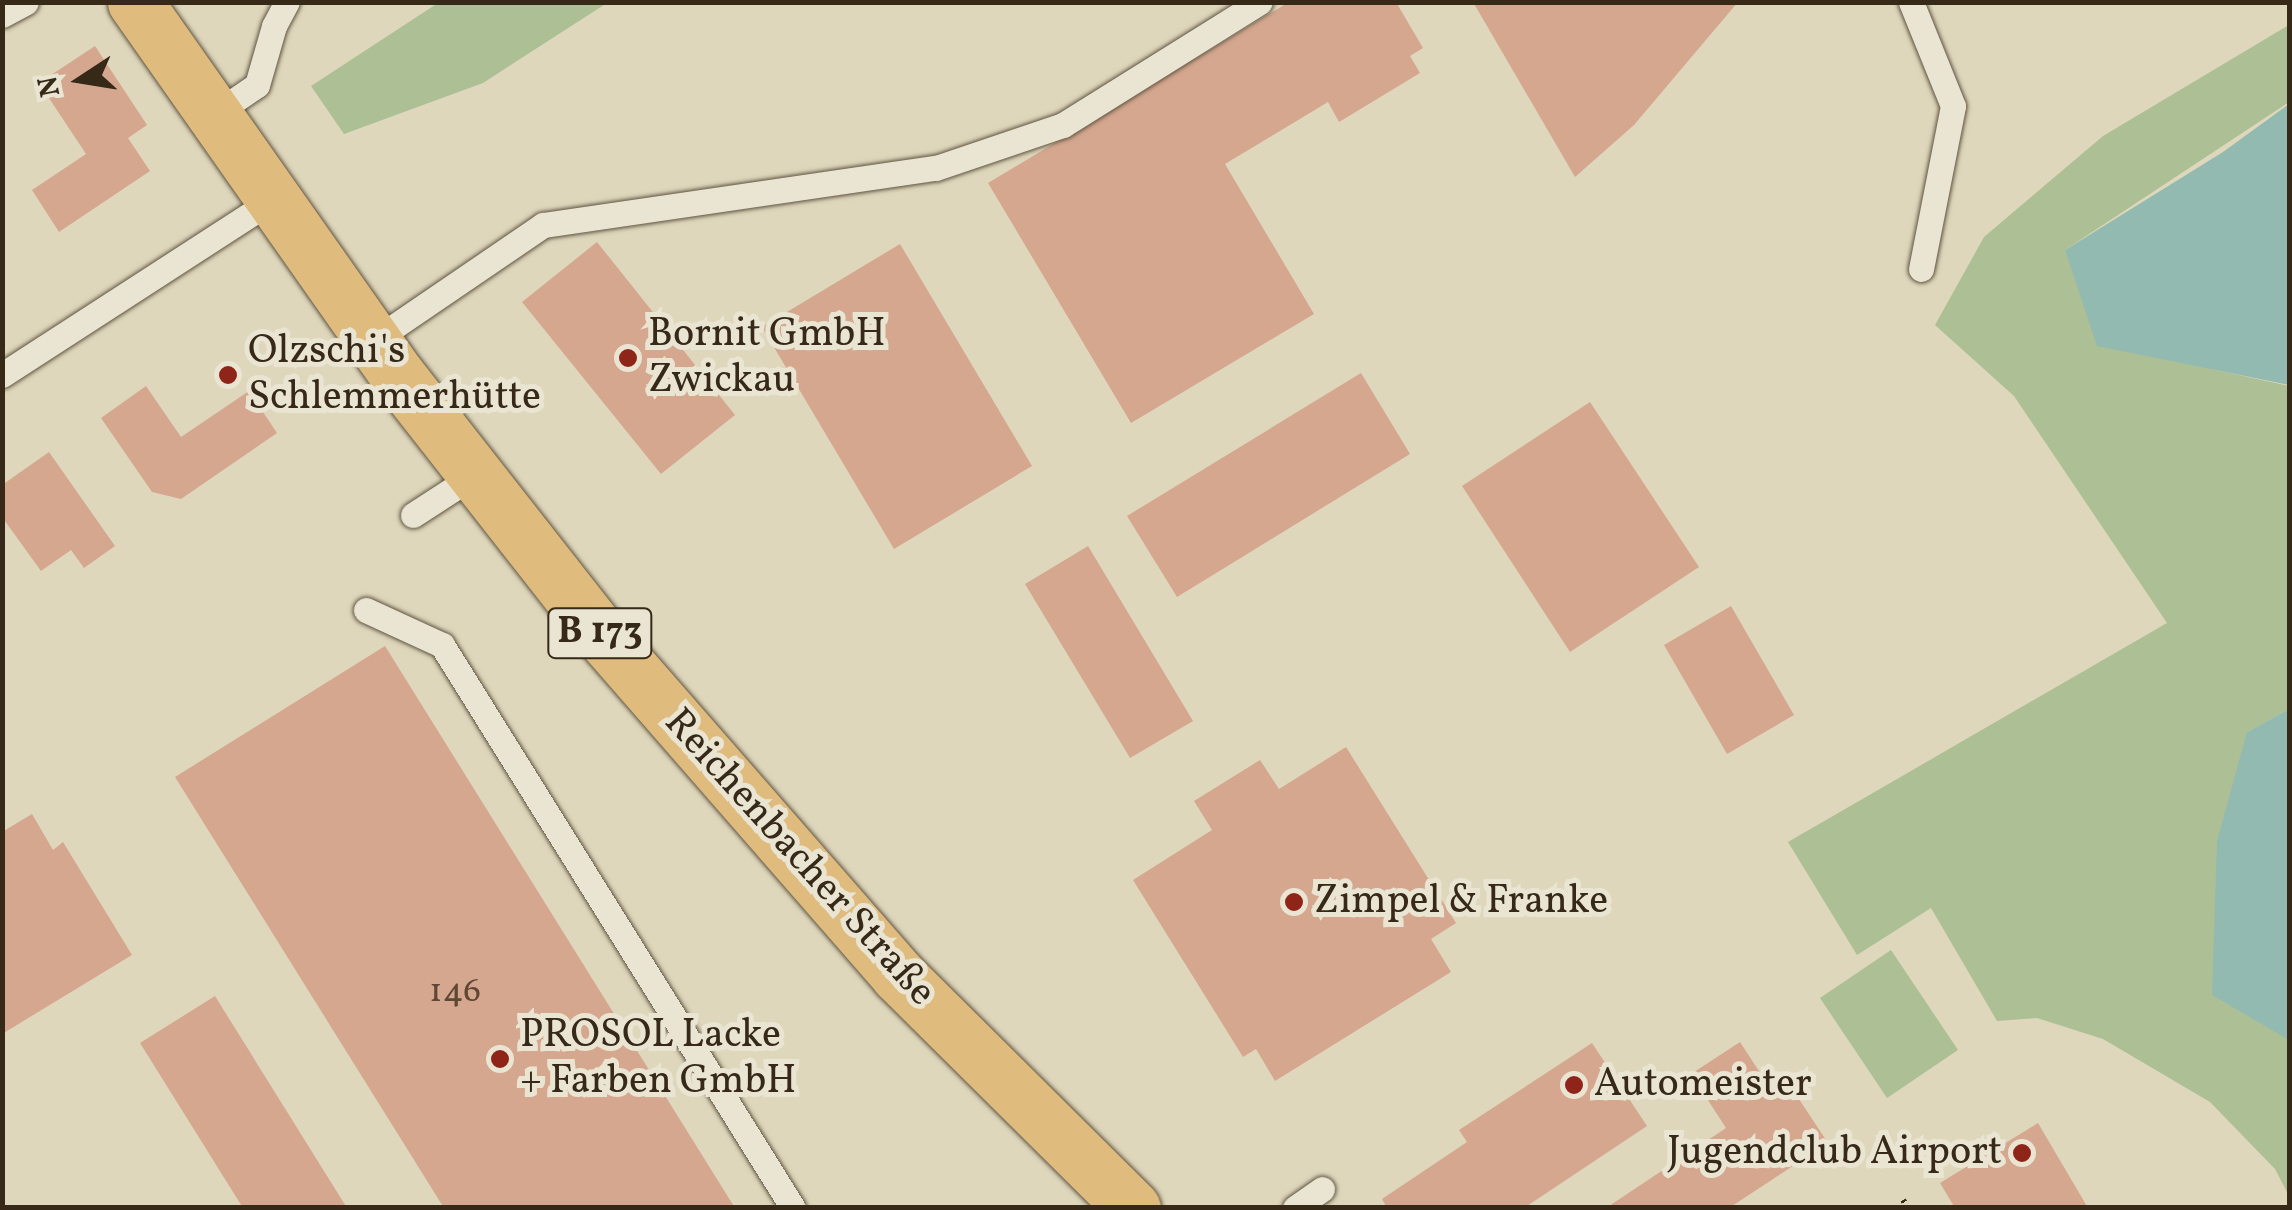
<!DOCTYPE html>
<meta charset="utf-8">
<style>
body{margin:0}
#map{position:relative;width:2292px;height:1210px;overflow:hidden;background:#ded7bc;font-family:Vollkorn,serif}
div>[style]{position:absolute}
.green>*{inset:0;background:#adbf94}
.water>*{inset:0;background:#93bab1}
.building>*{inset:0;background:#d5a78f}
.path>*{height:6px;margin-top:-3px;transform-origin:0;background:repeating-linear-gradient(90deg,#362917 0 2.5px,transparent 0 7.5px)}
.roads{filter:drop-shadow(0 0 2px #605440) drop-shadow(0 0 2px #605440)}
.lane>*{height:25px;margin:-12.5px;padding:0 12.5px;transform-origin:12.5px;border-radius:12.5px;background:#eae5d3}
.primary>*{height:55px;margin:-27.5px;padding:0 27.5px;transform-origin:27.5px;border-radius:27.5px;background:#dfbc7e}
.dots>*{width:28px;height:28px;translate:-50% -50%;box-sizing:border-box;border:5px solid #eae5d3;border-radius:50%}
span{translate:-50% -50%;white-space:nowrap;text-align:center;line-height:1.15;-webkit-text-stroke:10px #eae5d3;paint-order:stroke}
.number-label{font-size:35px;color:#5e4835}
.number-label span{-webkit-text-stroke-width:0}
.shield-label span{padding:2px 8px;background:#eae5d3;border:2px solid;border-radius:8px;-webkit-text-stroke-width:0}
.shield-label{font-size:38px;color:#362917;font-weight:700}
.poi-label{font-size:40px;color:#362917}
.left{translate:0 -50%;text-align:left}
.right{translate:-100% -50%;text-align:right}
.street-label{font-size:40px;color:#362917}
.frame{position:absolute;inset:0;border:5px solid #362917;pointer-events:none}
.north{position:absolute;left:30px;top:30px;width:100px;height:100px;-webkit-text-stroke:8px #eae5d3;paint-order:stroke;rotate:258deg;font-size:28px;font-weight:700;line-height:40px;text-align:center;color:#362917}
.north::after{content:'';display:block;margin:auto;width:35px;height:45px;background:#362917;clip-path:polygon(50% 0,100% 100%,50% 72%,0 100%)}
</style>
<div id="map">
<div class="green">
<div style="clip-path:polygon(438px 3px,438px 2px,607px 3px,483px 83px,344px 134px,311px 86px)"></div>
<div style="clip-path:polygon(2289px 25px,2289px 102px,2065px 250px,2211px 369px,2289px 386px,2289px 709px,2247px 732px,2289px 1040px,2289px 1196px,2275px 1169px,2210px 1102px,2103px 1039px,2037px 1018px,1997px 1021px,1931px 908px,1857px 955px,1788px 842px,2167px 623px,2014px 396px,1935px 325px,1984px 237px,2103px 136px)"></div>
<div style="clip-path:polygon(1891px 950px,1958px 1050px,1887px 1098px,1820px 998px)"></div>
</div>
<div class="water">
<div style="clip-path:polygon(2289px 104px,2289px 385px,2097px 346px,2065px 250px,2223px 152px)"></div>
<div style="clip-path:polygon(2289px 709px,2289px 1040px,2212px 995px,2217px 841px,2247px 732px)"></div>
</div>
<div class="building">
<div style="clip-path:polygon(1289px 2px,1396px 2px,1423px 48px,1410px 56px,1420px 73px,1339px 122px,1328px 102px,1225px 164px,1314px 314px,1131px 423px,988px 183px)"></div>
<div style="clip-path:polygon(1473px 2px,1738px 2px,1634px 125px,1575px 177px)"></div>
<div style="clip-path:polygon(95px 46px,147px 125px,128px 138px,150px 171px,59px 232px,32px 190px,86px 154px,39px 83px)"></div>
<div style="clip-path:polygon(597px 242px,735px 415px,661px 474px,522px 302px)"></div>
<div style="clip-path:polygon(900px 244px,1032px 466px,894px 549px,762px 327px)"></div>
<div style="clip-path:polygon(1361px 373px,1410px 454px,1177px 597px,1127px 516px)"></div>
<div style="clip-path:polygon(146px 386px,181px 437px,249px 391px,277px 433px,181px 499px,152px 492px,101px 418px)"></div>
<div style="clip-path:polygon(1590px 402px,1699px 567px,1570px 652px,1462px 486px)"></div>
<div style="clip-path:polygon(49px 452px,115px 546px,84px 568px,71px 550px,41px 571px,2px 517px,2px 485px)"></div>
<div style="clip-path:polygon(1088px 546px,1193px 721px,1130px 758px,1025px 584px)"></div>
<div style="clip-path:polygon(1731px 606px,1794px 715px,1727px 754px,1664px 645px)"></div>
<div style="clip-path:polygon(385px 646px,735px 1208px,444px 1208px,175px 777px)"></div>
<div style="clip-path:polygon(1346px 747px,1456px 923px,1431px 939px,1451px 972px,1275px 1081px,1256px 1049px,1243px 1057px,1133px 880px,1212px 830px,1194px 801px,1260px 760px,1279px 789px)"></div>
<div style="clip-path:polygon(32px 814px,53px 850px,63px 842px,132px 955px,2px 1034px,2px 832px)"></div>
<div style="clip-path:polygon(215px 996px,347px 1208px,243px 1208px,140px 1043px)"></div>
<div style="clip-path:polygon(1740px 1042px,1770px 1088px,1785px 1078px,1828px 1143px,1729px 1208px,1606px 1208px,1726px 1128px,1691px 1074px)"></div>
<div style="clip-path:polygon(1592px 1043px,1647px 1126px,1524px 1208px,1387px 1208px,1382px 1199px,1467px 1142px,1459px 1130px)"></div>
<div style="clip-path:polygon(2038px 1123px,2088px 1208px,1955px 1208px,1940px 1183px)"></div>
</div>
<div class="path">
<div style="left:1903px;top:1200px;width:9px;rotate:58deg"></div>
</div>
<div class="roads">
<div class="lane">
<div style="left:1911px;top:2px;width:112px;rotate:68deg"></div>
<div style="left:1953px;top:106px;width:166px;rotate:101.1deg"></div>
<div style="left:2px;top:15px;width:27px;rotate:-28deg"></div>
<div style="left:213px;top:115px;width:53px;rotate:-34.3deg"></div>
<div style="left:257px;top:85px;width:61px;rotate:-73.9deg"></div>
<div style="left:274px;top:26px;width:27px;rotate:-62deg"></div>
<div style="left:373px;top:341px;width:206px;rotate:-34.3deg"></div>
<div style="left:543px;top:225px;width:397px;rotate:-8.3deg"></div>
<div style="left:936px;top:168px;width:134px;rotate:-18.7deg"></div>
<div style="left:1063px;top:125px;width:232px;rotate:-32deg"></div>
<div style="left:2px;top:375px;width:322px;rotate:-32.9deg"></div>
<div style="left:413px;top:515px;width:72px;rotate:-33deg"></div>
<div style="left:366px;top:610px;width:84px;rotate:24.7deg"></div>
<div style="left:442px;top:645px;width:663px;rotate:58.06deg"></div>
<div style="left:1295px;top:1208px;width:33px;rotate:-35deg"></div>
</div>
<div class="primary">
<div style="left:135px;top:2px;width:459px;rotate:54.9deg"></div>
<div style="left:399px;top:377px;width:324px;rotate:51.9deg"></div>
<div style="left:599px;top:632px;width:455px;rotate:48.9deg"></div>
<div style="left:898px;top:975px;width:331px;rotate:44.8deg"></div>
</div>
</div>
<div class="dots">
<div style="left:628px;top:358px;background:#8f2418"></div>
<div style="left:228px;top:375px;background:#8f2418"></div>
<div style="left:1294px;top:902px;background:#8f2418"></div>
<div style="left:500px;top:1059px;background:#8f2418"></div>
<div style="left:1574px;top:1085px;background:#8f2418"></div>
<div style="left:2022px;top:1153px;background:#8f2418"></div>
</div>
<div class="number-label">
<span style="left:455px;top:992px">146</span>
</div>
<div class="shield-label">
<span style="left:600px;top:633px">B 173</span>
</div>
<div class="poi-label">
<span class="left" style="left:648px;top:358px">Bornit GmbH<br>Zwickau</span>
<span class="left" style="left:248px;top:375px">Olzschi's<br>Schlemmerhütte</span>
<span class="left" style="left:1314px;top:902px">Zimpel &amp; Franke</span>
<span class="left" style="left:520px;top:1059px">PROSOL Lacke<br>+ Farben GmbH</span>
<span class="left" style="left:1594px;top:1085px">Automeister</span>
<span class="right" style="left:2002px;top:1153px">Jugendclub Airport</span>
</div>
<div class="street-label">
<span style="left:799px;top:858px;rotate:48deg">Reichenbacher Straße</span>
</div>
<div class="frame"></div>
<div class="north">N</div>
</div>
